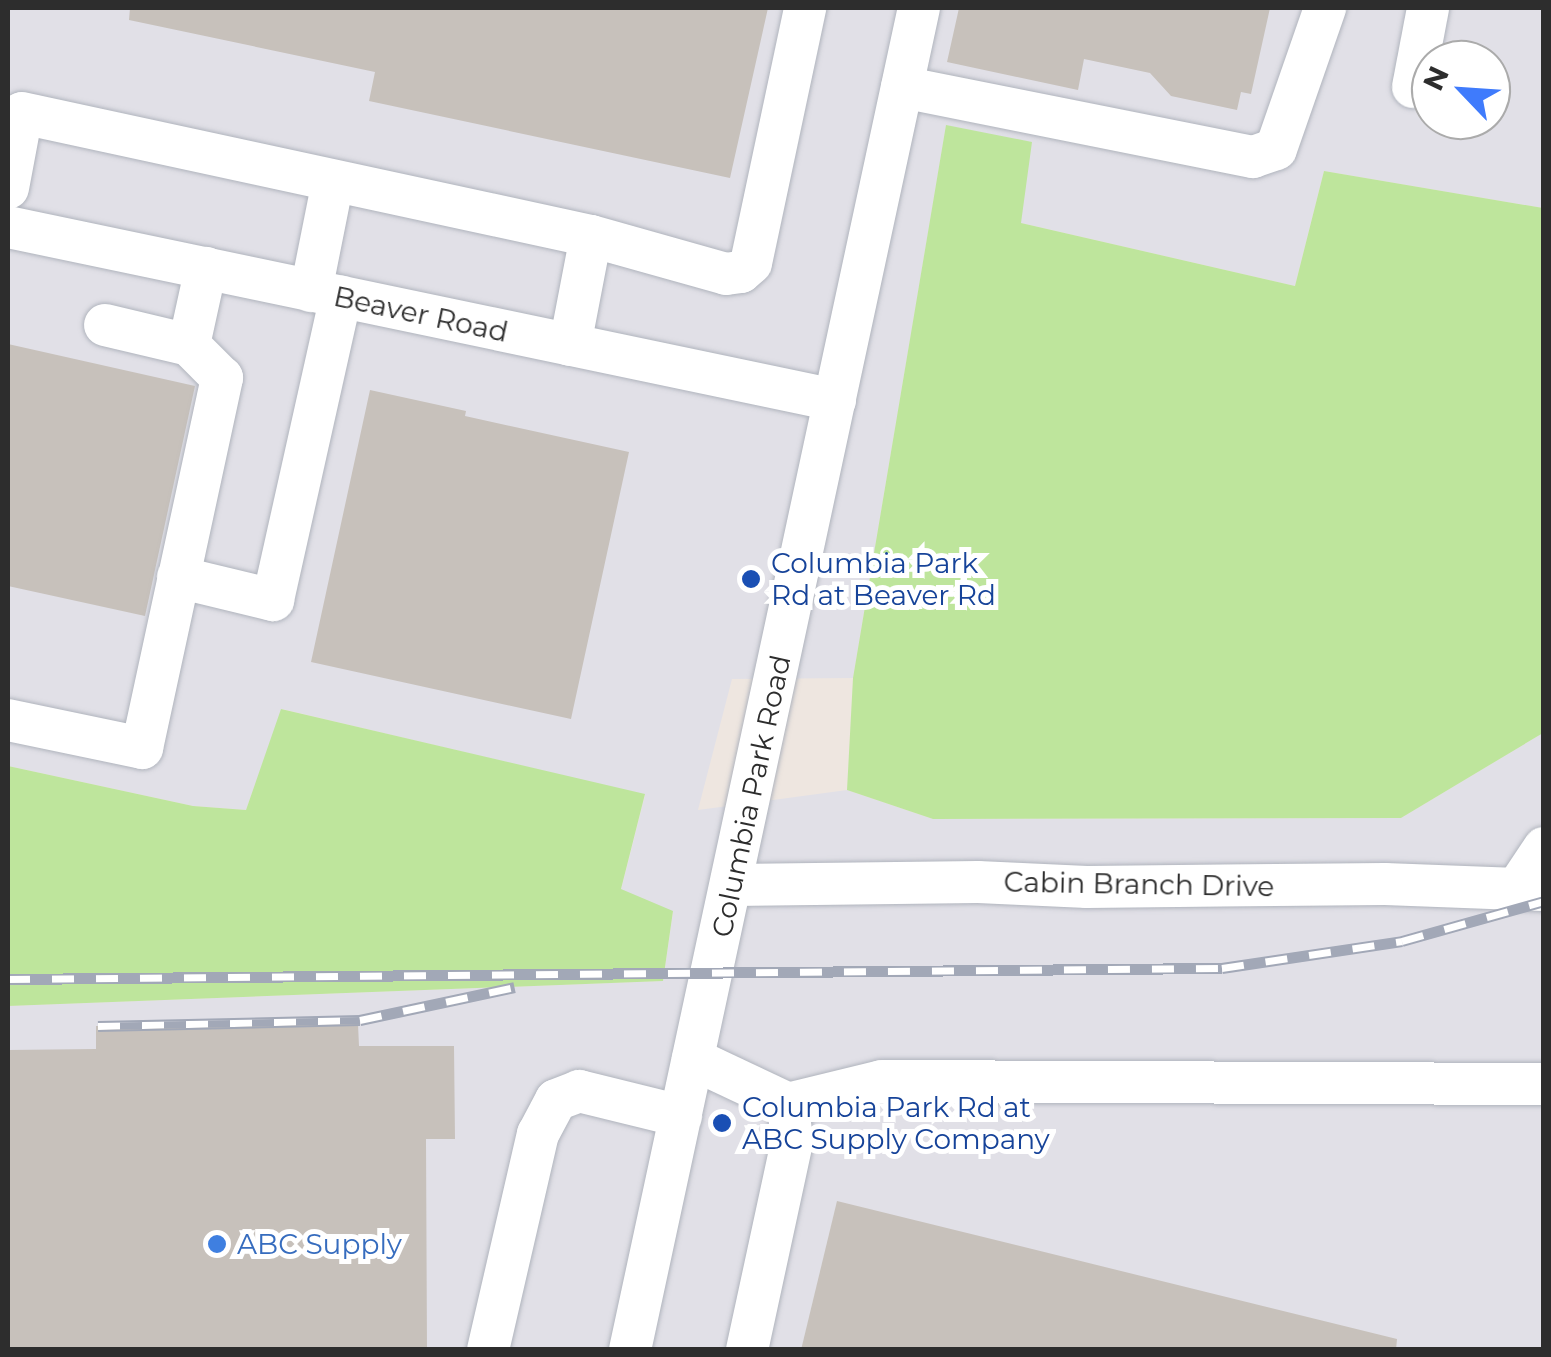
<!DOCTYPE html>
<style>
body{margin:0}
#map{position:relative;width:1551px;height:1357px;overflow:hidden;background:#eee6e0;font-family:Montserrat,sans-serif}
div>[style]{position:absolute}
.industrial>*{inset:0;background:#e1e0e7}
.green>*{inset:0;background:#bee59c}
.building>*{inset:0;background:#c7c1bb}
.roads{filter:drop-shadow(0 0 2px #b0b4bd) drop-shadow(0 0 2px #b0b4bd)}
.minor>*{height:42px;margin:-21px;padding:0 21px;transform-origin:21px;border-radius:21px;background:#fff}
.rail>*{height:11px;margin-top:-5.5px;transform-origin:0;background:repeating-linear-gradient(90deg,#fff 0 22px,#a2a8b7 0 44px);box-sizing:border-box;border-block:2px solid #a2a8b7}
.dots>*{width:28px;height:28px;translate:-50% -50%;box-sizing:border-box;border:5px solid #fff;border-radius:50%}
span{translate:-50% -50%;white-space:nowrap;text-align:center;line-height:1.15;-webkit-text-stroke:10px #fff;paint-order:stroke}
.street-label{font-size:28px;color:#2d2d2d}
.transit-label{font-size:28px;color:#164399}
.left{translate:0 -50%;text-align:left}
.shop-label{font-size:28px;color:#366cbe}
.frame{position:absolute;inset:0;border:10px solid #2d2d2d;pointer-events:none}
.north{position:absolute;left:1411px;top:40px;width:100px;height:100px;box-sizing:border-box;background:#fff;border:2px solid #ababab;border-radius:50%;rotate:295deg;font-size:28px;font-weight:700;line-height:40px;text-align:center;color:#2d2d2d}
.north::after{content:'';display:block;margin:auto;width:35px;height:45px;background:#3f7bfc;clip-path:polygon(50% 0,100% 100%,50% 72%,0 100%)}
</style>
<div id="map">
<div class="industrial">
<div style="clip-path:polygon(evenodd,8px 8px,1543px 8px,1543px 208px,1324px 171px,1295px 286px,1021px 223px,946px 126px,853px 678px,732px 679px,698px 810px,847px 790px,933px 819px,1401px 818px,1543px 733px,1543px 1349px,8px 1349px,8px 1006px,663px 981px,673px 912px,621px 890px,645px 795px,282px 709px,246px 810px,193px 806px,8px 766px,8px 8px,1431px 60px,1491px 60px,1491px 120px,1431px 120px,1431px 60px)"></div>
</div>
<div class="green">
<div style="clip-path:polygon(946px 125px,1032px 142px,1021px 223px,1295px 286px,1324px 171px,1543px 208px,1543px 733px,1401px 818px,933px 819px,847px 790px,853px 678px)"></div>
<div style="clip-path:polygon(281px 709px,645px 794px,621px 889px,673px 911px,663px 981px,8px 1006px,8px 766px,193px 806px,246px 810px)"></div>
</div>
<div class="building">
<div style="clip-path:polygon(130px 8px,768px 8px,730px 178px,369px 101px,375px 72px,129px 20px)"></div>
<div style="clip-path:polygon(959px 8px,1270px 8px,1251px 94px,1241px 92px,1237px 110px,1171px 96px,1150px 73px,1084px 59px,1078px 90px,947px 62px)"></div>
<div style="clip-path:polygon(8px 344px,195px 386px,145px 616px,8px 586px)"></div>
<div style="clip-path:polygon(370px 390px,466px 411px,465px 416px,629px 452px,571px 719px,311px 662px)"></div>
<div style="clip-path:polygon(358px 1024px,359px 1046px,454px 1046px,455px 1139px,426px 1139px,427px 1350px,8px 1350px,8px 1050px,96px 1049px,96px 1026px)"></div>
<div style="clip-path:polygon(837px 1201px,1397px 1339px,1396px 1350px,801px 1350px)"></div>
</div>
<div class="roads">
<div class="minor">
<div style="left:902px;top:87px;width:358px;rotate:11.3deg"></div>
<div style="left:1253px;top:157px;width:24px;rotate:-19deg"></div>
<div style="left:1276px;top:149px;width:149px;rotate:-70.8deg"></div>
<div style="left:1413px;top:87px;width:80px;rotate:-79.2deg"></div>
<div style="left:8px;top:188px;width:76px;rotate:-79.4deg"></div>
<div style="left:22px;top:113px;width:582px;rotate:12.2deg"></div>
<div style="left:591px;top:236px;width:111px;rotate:100.9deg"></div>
<div style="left:8px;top:227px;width:845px;rotate:11.82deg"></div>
<div style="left:591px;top:236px;width:140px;rotate:15.7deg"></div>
<div style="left:726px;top:274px;width:15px;rotate:-8deg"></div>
<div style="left:741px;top:272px;width:13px;rotate:-42deg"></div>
<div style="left:751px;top:263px;width:261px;rotate:-78deg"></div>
<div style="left:311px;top:291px;width:112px;rotate:-78.7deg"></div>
<div style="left:105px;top:325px;width:86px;rotate:13.4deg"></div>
<div style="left:178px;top:577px;width:98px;rotate:13.6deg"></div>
<div style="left:273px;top:600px;width:311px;rotate:-77.4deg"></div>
<div style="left:8px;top:720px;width:137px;rotate:11.8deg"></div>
<div style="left:142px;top:748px;width:379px;rotate:-77.8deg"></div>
<div style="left:222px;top:378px;width:47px;rotate:-135deg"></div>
<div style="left:189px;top:345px;width:79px;rotate:-77.6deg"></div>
<div style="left:733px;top:885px;width:245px;rotate:-0.7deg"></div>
<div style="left:978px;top:882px;width:109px;rotate:2.6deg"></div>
<div style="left:1087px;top:887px;width:298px;rotate:-0.6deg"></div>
<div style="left:1385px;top:884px;width:159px;rotate:2.2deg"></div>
<div style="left:1518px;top:887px;width:47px;rotate:-56.3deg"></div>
<div style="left:693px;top:1059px;width:105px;rotate:25.3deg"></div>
<div style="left:488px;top:1350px;width:222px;rotate:-77deg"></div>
<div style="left:538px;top:1134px;width:38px;rotate:-62deg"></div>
<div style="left:556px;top:1100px;width:25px;rotate:-21deg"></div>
<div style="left:579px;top:1091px;width:105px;rotate:13.8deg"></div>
<div style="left:630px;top:1350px;width:1373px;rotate:-77.85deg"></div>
<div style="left:747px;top:1350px;width:213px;rotate:-77.8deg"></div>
<div style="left:792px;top:1142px;width:38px;rotate:-96deg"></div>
<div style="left:788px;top:1104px;width:97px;rotate:-13.7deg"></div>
<div style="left:882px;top:1081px;width:662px;rotate:0.26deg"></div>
</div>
</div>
<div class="rail">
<div style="left:8px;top:979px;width:1214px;rotate:-0.52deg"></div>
<div style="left:1222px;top:968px;width:182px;rotate:-8.5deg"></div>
<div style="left:1402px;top:941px;width:148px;rotate:-15.7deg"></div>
<div style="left:98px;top:1026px;width:262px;rotate:-1.3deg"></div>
<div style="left:360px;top:1020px;width:158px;rotate:-12deg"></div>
</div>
<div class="dots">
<div style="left:751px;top:579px;background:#1a4fb4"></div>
<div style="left:722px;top:1123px;background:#1a4fb4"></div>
<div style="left:217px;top:1244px;background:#3f7fe0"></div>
</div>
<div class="street-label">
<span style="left:421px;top:314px;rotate:12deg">Beaver Road</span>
<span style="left:751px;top:796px;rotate:-78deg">Columbia Park Road</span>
<span style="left:1139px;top:884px;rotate:1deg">Cabin Branch Drive</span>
</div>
<div class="transit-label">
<span class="left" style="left:771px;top:579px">Columbia Park<br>Rd at Beaver Rd</span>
<span class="left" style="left:742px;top:1123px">Columbia Park Rd at<br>ABC Supply Company</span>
</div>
<div class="shop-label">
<span class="left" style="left:237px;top:1244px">ABC Supply</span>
</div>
<div class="frame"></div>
<div class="north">N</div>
</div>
